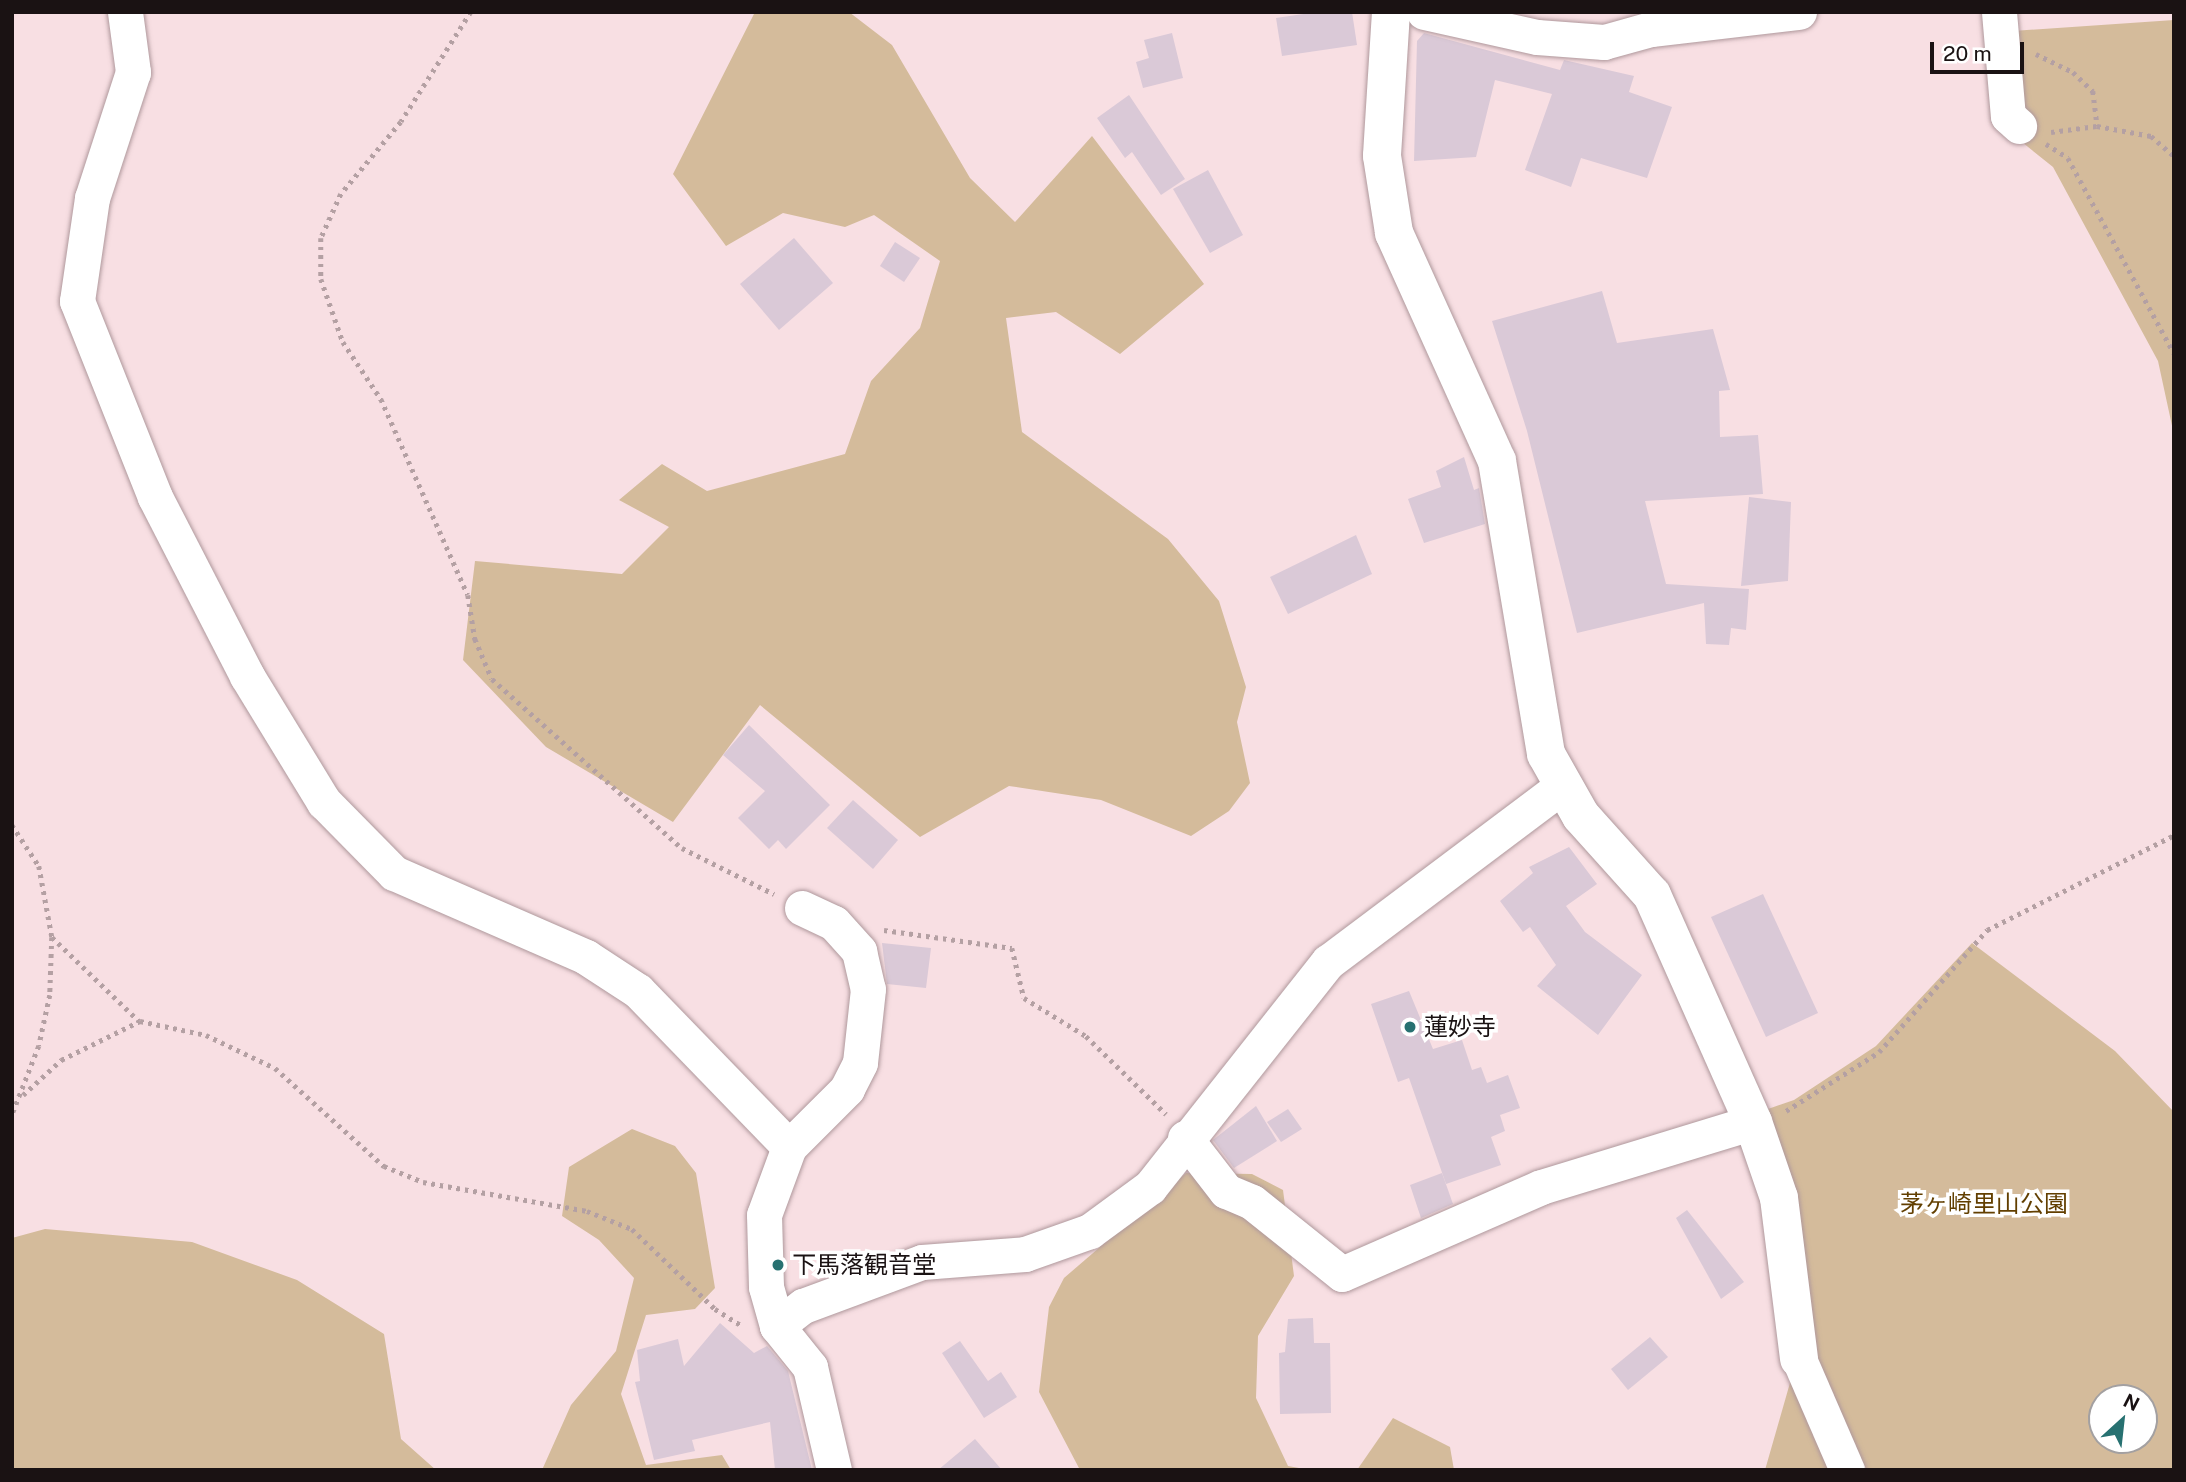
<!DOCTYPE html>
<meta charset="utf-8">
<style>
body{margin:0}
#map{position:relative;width:2186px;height:1482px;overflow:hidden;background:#f8dfe3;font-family:"Public Sans","Noto Sans JP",sans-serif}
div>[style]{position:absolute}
.green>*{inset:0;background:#d4bb9b}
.building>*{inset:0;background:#dac9d7}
.path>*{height:4.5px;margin-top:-2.25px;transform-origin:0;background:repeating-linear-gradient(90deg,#b4a0a3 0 3.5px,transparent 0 8.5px)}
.roads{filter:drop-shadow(0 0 2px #af989c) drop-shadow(0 0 2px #af989c)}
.street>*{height:35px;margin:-17.5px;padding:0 17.5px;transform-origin:17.5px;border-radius:17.5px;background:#fff}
.secondary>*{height:38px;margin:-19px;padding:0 19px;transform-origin:19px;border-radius:19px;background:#fff}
.dots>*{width:19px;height:19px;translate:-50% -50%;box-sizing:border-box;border:4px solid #fff;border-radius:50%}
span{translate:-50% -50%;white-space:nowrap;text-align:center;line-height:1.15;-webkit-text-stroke:7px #fff;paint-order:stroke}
.poi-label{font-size:24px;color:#1a1213}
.left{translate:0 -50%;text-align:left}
.park-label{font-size:24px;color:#623f00}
.frame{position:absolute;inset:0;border:14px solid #1a1213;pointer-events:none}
.north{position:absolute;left:2088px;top:1384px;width:70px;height:70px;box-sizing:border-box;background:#fff;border:2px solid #a3a0a1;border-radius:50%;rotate:27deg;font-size:19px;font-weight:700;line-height:28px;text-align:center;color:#1a1213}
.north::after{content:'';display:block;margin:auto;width:24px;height:32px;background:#277171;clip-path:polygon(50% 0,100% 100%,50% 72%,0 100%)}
.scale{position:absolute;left:1930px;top:42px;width:94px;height:32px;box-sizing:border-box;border:4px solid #1a1213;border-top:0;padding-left:9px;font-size:21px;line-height:24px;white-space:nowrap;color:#1a1213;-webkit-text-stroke:5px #fff;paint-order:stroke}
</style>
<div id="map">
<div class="green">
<div style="clip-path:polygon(755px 12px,849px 12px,892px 45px,970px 178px,1015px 222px,1092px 136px,1204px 284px,1120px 354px,1056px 312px,1006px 318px,1022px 432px,1168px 539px,1219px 601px,1246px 687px,1237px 722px,1250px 783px,1229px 811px,1191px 836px,1101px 800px,1009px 786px,920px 837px,760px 705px,673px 822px,546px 747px,463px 660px,475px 561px,622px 574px,669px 527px,619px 500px,662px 464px,707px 491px,845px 454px,871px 381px,920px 328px,940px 261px,874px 215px,845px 227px,783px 213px,726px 246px,673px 174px)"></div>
<div style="clip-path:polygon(2174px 20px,2174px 435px,2158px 361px,2053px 167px,1997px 122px,1984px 33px)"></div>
<div style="clip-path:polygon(evenodd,1972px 943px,2115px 1051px,2174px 1112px,2174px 1470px,1765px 1470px,1808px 1320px,1768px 1109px,1794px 1100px,1876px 1046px,1972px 943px,2102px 1398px,2144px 1398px,2144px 1440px,2102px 1440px,2102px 1398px)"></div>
<div style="clip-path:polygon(632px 1129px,675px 1146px,696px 1173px,715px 1288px,695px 1309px,646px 1315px,621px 1394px,646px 1465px,722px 1455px,731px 1470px,542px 1470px,571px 1405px,616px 1351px,634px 1278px,599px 1240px,562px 1216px,569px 1167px)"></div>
<div style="clip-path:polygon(1186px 1173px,1252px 1174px,1283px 1190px,1294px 1276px,1258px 1336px,1256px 1398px,1288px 1466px,1310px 1470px,1080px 1470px,1039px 1392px,1049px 1307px,1064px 1278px)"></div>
<div style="clip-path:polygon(45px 1229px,192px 1242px,297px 1280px,384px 1334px,401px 1439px,436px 1470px,12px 1470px,12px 1238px)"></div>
<div style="clip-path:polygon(1393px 1418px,1450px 1447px,1454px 1470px,1357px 1470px)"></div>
</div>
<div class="building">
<div style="clip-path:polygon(1317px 12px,1352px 12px,1357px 45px,1282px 56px,1276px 18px)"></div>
<div style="clip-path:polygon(1172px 33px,1183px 78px,1143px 88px,1136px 62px,1149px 58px,1144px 40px)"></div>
<div style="clip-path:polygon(1424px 33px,1560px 70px,1564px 60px,1634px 76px,1629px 92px,1672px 107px,1647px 178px,1581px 158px,1571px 187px,1525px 170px,1552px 94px,1495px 80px,1476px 157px,1414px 161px,1417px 41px)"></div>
<div style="clip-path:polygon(1129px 95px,1185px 179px,1161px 195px,1132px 152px,1125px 158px,1097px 118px)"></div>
<div style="clip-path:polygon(1208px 170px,1243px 235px,1210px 253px,1173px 189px)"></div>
<div style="clip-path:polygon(794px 238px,833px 283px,779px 330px,740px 284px)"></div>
<div style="clip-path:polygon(895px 242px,920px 258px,904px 282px,880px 266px)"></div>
<div style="clip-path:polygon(1602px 291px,1617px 343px,1713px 329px,1730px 390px,1719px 391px,1720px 437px,1758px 435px,1763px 494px,1645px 501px,1666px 584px,1749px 589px,1746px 630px,1731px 628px,1729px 645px,1706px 644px,1704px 603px,1577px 633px,1527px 431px,1492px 321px)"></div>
<div style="clip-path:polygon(1464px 457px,1474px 490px,1479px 488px,1485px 524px,1424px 543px,1408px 499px,1441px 487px,1436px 471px)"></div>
<div style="clip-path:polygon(1749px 497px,1791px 502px,1788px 581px,1741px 586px)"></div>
<div style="clip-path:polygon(1356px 535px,1372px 574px,1288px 614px,1270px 577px)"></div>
<div style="clip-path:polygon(749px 725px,830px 805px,786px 849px,778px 840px,769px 849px,738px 818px,765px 791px,723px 755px)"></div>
<div style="clip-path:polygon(853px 800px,898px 840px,873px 869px,827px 828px)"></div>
<div style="clip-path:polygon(1569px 847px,1597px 884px,1566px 906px,1585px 932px,1642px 975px,1598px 1035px,1537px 986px,1556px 965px,1530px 927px,1523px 932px,1500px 901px,1533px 873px,1529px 867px)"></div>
<div style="clip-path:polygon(1763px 894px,1818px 1013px,1766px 1037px,1711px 917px)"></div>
<div style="clip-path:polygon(882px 943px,931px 948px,926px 988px,887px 984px)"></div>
<div style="clip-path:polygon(1409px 991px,1433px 1049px,1462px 1040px,1472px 1070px,1481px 1067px,1487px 1083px,1508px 1075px,1520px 1108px,1500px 1115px,1505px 1131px,1491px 1137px,1501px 1165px,1446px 1184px,1409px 1078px,1398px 1082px,1371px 1004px)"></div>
<div style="clip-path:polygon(1256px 1106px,1277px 1141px,1234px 1168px,1213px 1140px)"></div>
<div style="clip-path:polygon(1288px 1109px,1302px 1129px,1281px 1142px,1267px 1122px)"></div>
<div style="clip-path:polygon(1442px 1173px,1453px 1204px,1421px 1218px,1410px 1185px)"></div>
<div style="clip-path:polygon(1687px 1210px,1744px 1282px,1721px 1299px,1676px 1218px)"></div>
<div style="clip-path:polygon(1313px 1318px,1314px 1343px,1330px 1343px,1331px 1413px,1280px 1414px,1279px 1353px,1285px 1352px,1288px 1319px)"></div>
<div style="clip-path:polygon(720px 1323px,754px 1353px,767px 1346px,788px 1371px,812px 1470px,775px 1470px,770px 1422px,692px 1440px,695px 1451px,654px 1460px,635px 1382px,640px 1381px,637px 1350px,678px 1339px,684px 1366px)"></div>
<div style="clip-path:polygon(1650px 1337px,1668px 1357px,1628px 1390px,1611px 1369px)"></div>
<div style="clip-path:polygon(960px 1341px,988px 1381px,1001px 1372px,1017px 1397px,984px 1418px,942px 1353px)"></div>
<div style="clip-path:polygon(975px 1439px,1002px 1470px,938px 1470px)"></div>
</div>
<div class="path">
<div style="left:471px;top:12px;width:130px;rotate:122.5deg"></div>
<div style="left:401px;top:122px;width:94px;rotate:129.8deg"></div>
<div style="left:341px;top:194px;width:48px;rotate:114.4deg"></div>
<div style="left:321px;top:238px;width:41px;rotate:90deg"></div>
<div style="left:321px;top:279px;width:67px;rotate:70.8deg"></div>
<div style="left:343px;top:342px;width:69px;rotate:56.3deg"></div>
<div style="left:381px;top:399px;width:214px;rotate:66.1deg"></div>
<div style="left:468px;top:595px;width:45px;rotate:81deg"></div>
<div style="left:475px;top:639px;width:43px;rotate:67deg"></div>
<div style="left:492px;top:679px;width:254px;rotate:41.7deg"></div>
<div style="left:682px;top:848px;width:103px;rotate:26.6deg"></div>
<div style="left:2036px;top:54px;width:41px;rotate:25.9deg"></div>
<div style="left:2073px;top:72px;width:28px;rotate:44deg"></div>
<div style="left:2093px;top:91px;width:35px;rotate:83deg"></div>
<div style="left:2051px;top:132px;width:46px;rotate:-7.4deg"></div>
<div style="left:2097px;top:126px;width:55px;rotate:10.5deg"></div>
<div style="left:2151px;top:136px;width:30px;rotate:41deg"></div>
<div style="left:2046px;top:144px;width:26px;rotate:32deg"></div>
<div style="left:2068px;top:158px;width:222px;rotate:61.5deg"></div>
<div style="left:12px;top:825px;width:49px;rotate:56.6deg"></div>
<div style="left:39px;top:866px;width:72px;rotate:79.6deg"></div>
<div style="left:52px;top:937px;width:58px;rotate:92deg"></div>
<div style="left:50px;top:995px;width:52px;rotate:102.2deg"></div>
<div style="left:39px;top:1046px;width:74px;rotate:111.4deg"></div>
<div style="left:884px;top:930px;width:129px;rotate:8deg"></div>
<div style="left:1012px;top:948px;width:51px;rotate:76.5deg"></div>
<div style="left:1024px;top:998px;width:73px;rotate:31.5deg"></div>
<div style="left:1086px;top:1036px;width:112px;rotate:44.3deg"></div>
<div style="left:52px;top:937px;width:121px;rotate:44deg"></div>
<div style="left:23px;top:1095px;width:52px;rotate:-42.6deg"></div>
<div style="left:61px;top:1060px;width:88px;rotate:-26.3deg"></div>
<div style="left:140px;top:1021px;width:67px;rotate:12deg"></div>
<div style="left:206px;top:1035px;width:76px;rotate:25.6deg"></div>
<div style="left:275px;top:1068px;width:147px;rotate:42deg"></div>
<div style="left:384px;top:1166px;width:42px;rotate:22.3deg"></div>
<div style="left:423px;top:1182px;width:167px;rotate:10deg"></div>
<div style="left:587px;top:1211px;width:48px;rotate:21.8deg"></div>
<div style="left:632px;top:1229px;width:115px;rotate:43.9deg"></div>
<div style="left:715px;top:1309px;width:31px;rotate:32deg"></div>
<div style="left:1786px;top:1111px;width:110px;rotate:-32.4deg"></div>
<div style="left:1879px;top:1052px;width:163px;rotate:-48.5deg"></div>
<div style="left:1987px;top:930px;width:210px;rotate:-26.9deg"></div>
</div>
<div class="roads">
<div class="street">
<div style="left:125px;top:12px;width:61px;rotate:82.4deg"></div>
<div style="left:133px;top:72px;width:133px;rotate:108deg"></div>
<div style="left:92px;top:198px;width:104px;rotate:98.3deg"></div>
<div style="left:77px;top:301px;width:211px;rotate:68.3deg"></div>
<div style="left:155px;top:497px;width:201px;rotate:62.8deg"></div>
<div style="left:247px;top:676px;width:148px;rotate:58.6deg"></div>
<div style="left:324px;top:802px;width:100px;rotate:45.4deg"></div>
<div style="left:394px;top:873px;width:210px;rotate:23.6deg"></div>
<div style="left:586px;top:957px;width:62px;rotate:33.2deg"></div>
<div style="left:638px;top:991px;width:217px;rotate:45.9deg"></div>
<div style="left:1424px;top:12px;width:116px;rotate:12.5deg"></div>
<div style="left:1537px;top:37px;width:67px;rotate:4.3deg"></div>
<div style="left:1604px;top:42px;width:49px;rotate:-15.5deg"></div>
<div style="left:1651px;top:29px;width:149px;rotate:-6.6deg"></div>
<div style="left:1999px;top:12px;width:104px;rotate:85.1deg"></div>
<div style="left:2008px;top:116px;width:15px;rotate:42deg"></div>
<div style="left:802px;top:908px;width:35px;rotate:25deg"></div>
<div style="left:834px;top:923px;width:38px;rotate:48deg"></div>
<div style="left:859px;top:951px;width:39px;rotate:77deg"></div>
<div style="left:868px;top:989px;width:74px;rotate:96.2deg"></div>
<div style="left:860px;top:1063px;width:29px;rotate:117deg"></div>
<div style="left:847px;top:1089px;width:82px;rotate:135deg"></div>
<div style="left:789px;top:1147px;width:72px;rotate:110.2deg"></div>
<div style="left:764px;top:1215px;width:72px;rotate:88.4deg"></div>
<div style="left:766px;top:1287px;width:41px;rotate:74.2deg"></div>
<div style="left:777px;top:1326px;width:53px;rotate:51.2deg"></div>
<div style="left:810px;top:1367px;width:106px;rotate:76.9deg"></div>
<div style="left:1185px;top:1138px;width:67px;rotate:52.3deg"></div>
<div style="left:1226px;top:1191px;width:28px;rotate:23deg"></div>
<div style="left:1252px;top:1202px;width:115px;rotate:38.7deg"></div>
<div style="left:1342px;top:1274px;width:217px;rotate:-23.6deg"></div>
<div style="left:1541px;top:1187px;width:222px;rotate:-17deg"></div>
<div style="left:777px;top:1326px;width:33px;rotate:-38deg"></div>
<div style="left:803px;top:1306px;width:127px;rotate:-20.3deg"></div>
<div style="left:922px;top:1262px;width:103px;rotate:-4.4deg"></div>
<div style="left:1025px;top:1254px;width:69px;rotate:-19.5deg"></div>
<div style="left:1090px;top:1231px;width:74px;rotate:-36.3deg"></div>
<div style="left:1150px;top:1187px;width:287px;rotate:-51.7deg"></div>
<div style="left:1328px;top:962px;width:295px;rotate:-36.9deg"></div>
<div style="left:1799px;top:1359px;width:121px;rotate:66.6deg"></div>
</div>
<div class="secondary">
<div style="left:1391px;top:12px;width:144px;rotate:93.6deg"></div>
<div style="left:1382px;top:156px;width:78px;rotate:81.1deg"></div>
<div style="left:1394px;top:233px;width:250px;rotate:65.7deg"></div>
<div style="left:1497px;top:461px;width:297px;rotate:80.5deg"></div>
<div style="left:1546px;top:754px;width:71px;rotate:60.6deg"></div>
<div style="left:1581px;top:816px;width:106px;rotate:48.1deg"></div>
<div style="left:1652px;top:895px;width:248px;rotate:66deg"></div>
<div style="left:1753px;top:1122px;width:80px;rotate:71.1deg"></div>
<div style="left:1779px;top:1198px;width:162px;rotate:82.9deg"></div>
</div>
</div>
<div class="dots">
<div style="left:1410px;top:1027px;background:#277171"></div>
<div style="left:778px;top:1265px;background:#277171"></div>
</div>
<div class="poi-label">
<span class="left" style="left:1424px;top:1027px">蓮妙寺</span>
<span class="left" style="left:792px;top:1265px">下馬落観音堂</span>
</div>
<div class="park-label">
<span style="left:1984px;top:1204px">茅ヶ崎里山公園</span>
</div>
<div class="frame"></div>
<div class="north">N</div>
<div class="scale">20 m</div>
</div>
